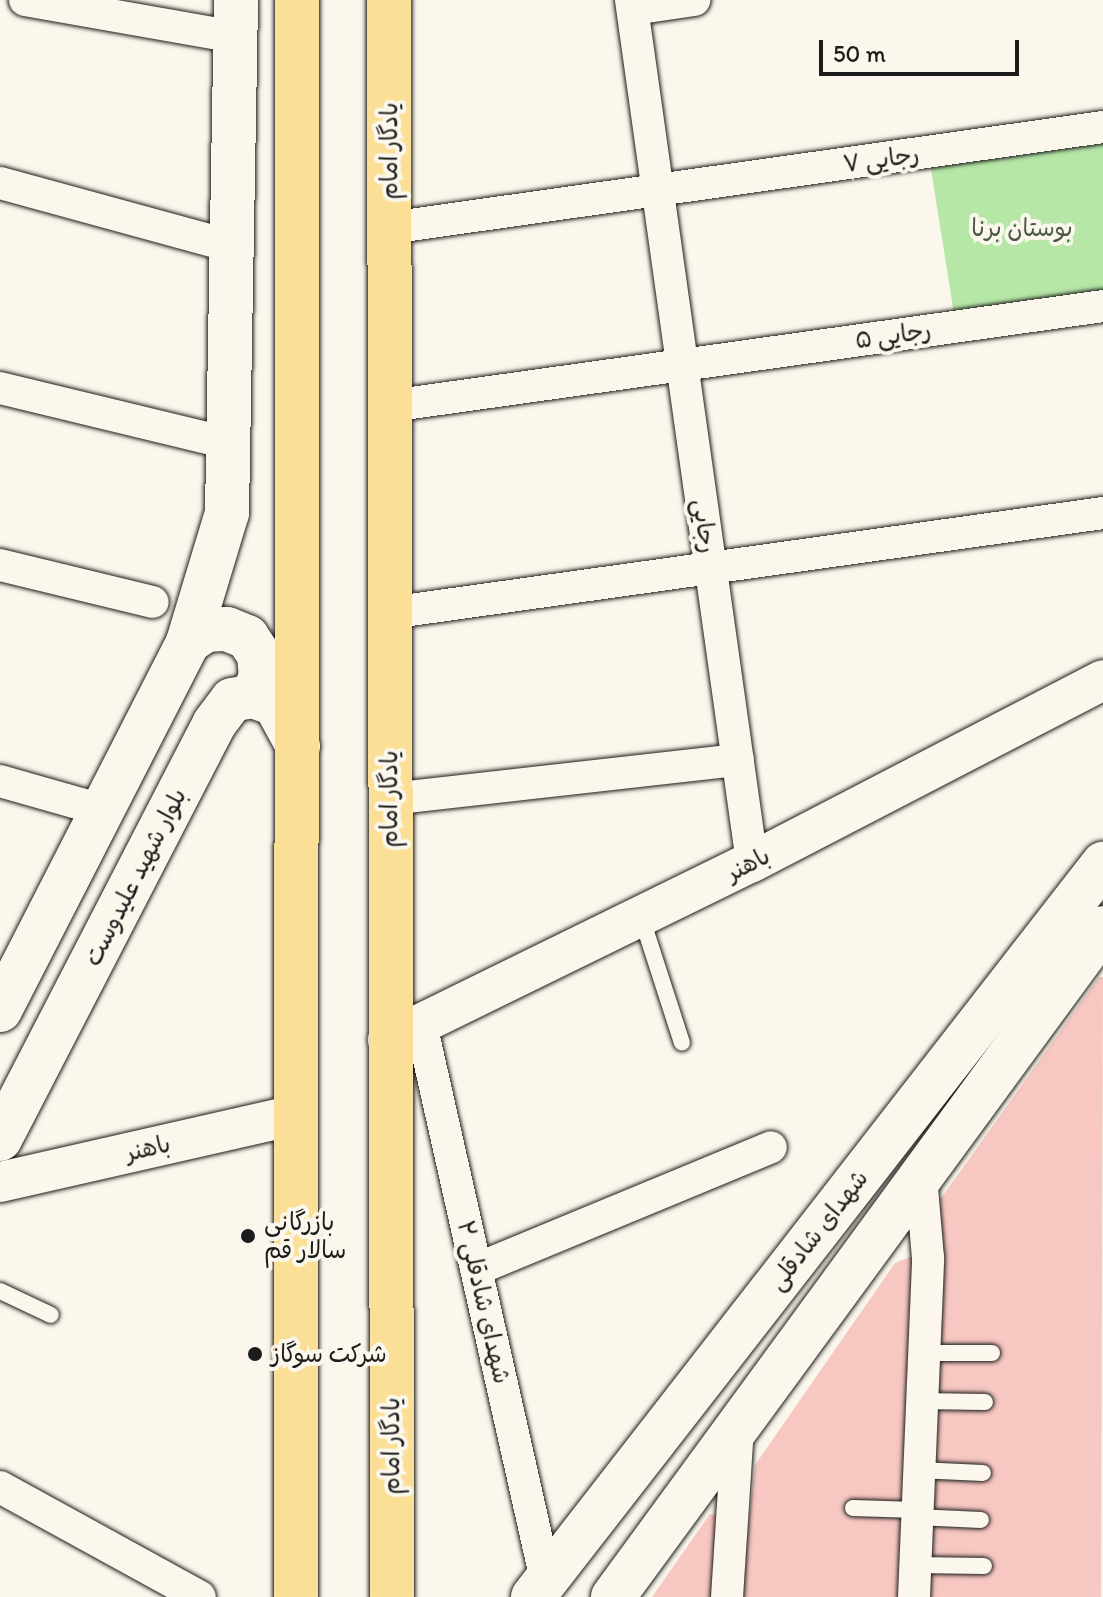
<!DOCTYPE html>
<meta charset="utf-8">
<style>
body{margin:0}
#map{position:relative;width:1103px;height:1597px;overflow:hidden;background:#fbf7ec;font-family:Itim,"Playpen Sans Arabic",sans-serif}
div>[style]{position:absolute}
.green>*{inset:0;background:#b6e7a7}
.building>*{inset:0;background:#f7c7c1}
.roads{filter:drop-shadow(0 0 2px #1c1c1c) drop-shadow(0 0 2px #1c1c1c)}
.service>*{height:16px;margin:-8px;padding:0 8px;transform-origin:8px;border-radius:8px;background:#fbf7ec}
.minor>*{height:32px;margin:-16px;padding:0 16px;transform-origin:16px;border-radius:16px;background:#fbf7ec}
.tertiary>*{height:40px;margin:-20px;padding:0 20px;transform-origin:20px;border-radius:20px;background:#fbf7ec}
.secondary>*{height:44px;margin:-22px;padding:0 22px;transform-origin:22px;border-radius:22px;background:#fbf7ec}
.primary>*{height:44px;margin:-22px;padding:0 22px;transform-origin:22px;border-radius:22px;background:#fbdf96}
.dots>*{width:22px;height:22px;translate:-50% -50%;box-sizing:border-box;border:4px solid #fbf7ec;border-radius:50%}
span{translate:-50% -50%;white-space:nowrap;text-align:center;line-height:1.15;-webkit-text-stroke:8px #fbf7ec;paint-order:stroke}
.street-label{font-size:24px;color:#1c1c1c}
.park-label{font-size:24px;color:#4a5946}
.poi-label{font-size:24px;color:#1c1c1c}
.left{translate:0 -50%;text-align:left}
.scale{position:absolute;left:819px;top:40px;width:200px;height:36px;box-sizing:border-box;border:4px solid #1c1c1c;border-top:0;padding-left:10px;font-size:24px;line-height:28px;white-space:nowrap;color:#1c1c1c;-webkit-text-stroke:6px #fbf7ec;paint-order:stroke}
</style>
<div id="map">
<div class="green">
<div style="clip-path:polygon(1103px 140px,1103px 292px,954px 314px,930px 163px)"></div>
</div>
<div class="building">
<div style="clip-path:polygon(1099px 977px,1103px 977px,1101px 1597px,928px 1597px,940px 1348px,939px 1201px)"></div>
<div style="clip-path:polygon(910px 1257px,914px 1261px,905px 1503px,848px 1503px,848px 1514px,904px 1515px,901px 1597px,741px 1597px,755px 1465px,895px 1263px)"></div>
<div style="clip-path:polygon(710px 1514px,727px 1518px,716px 1597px,652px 1597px)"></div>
</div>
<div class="roads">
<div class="service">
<div style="left:641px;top:916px;width:133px;rotate:72.1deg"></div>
<div style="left:0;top:1291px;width:56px;rotate:25.2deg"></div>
<div style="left:923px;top:1353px;width:69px"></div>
<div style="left:921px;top:1401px;width:64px;rotate:0.9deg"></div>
<div style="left:918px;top:1470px;width:65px;rotate:2.6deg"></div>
<div style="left:853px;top:1508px;width:63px;rotate:1.8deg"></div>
<div style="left:916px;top:1517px;width:65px;rotate:2.6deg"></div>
<div style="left:915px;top:1565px;width:69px;rotate:0.8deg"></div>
</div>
<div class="minor">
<div style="left:25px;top:0;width:212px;rotate:10deg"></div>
<div style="left:631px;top:0;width:870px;rotate:82.01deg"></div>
<div style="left:633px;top:9px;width:62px;rotate:-8.4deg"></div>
<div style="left:0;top:183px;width:239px;rotate:15.3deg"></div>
<div style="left:389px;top:228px;width:721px;rotate:-8.05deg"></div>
<div style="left:0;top:388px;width:234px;rotate:13.6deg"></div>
<div style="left:390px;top:406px;width:720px;rotate:-7.98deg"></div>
<div style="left:0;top:565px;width:157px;rotate:13.6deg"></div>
<div style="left:389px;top:613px;width:721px;rotate:-7.97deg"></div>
<div style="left:0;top:781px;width:106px;rotate:15.9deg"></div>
<div style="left:389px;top:799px;width:351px;rotate:-6.4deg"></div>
<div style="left:421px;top:1024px;width:570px;rotate:77.33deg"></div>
<div style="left:477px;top:1269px;width:318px;rotate:-22.5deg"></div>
<div style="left:0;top:1487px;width:228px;rotate:28.8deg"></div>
<div style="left:727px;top:1597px;width:169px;rotate:-86.3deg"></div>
<div style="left:914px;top:1597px;width:339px;rotate:-87.6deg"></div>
<div style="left:928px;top:1258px;width:81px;rotate:-94.9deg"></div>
</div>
<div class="tertiary">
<div style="left:388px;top:1040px;width:405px;rotate:-26.1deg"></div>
<div style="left:752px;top:862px;width:395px;rotate:-27.4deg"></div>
<div style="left:0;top:1182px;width:303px;rotate:-12.8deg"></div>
</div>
<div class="secondary">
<div style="left:188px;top:642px;width:22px;rotate:-34deg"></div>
<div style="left:206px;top:630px;width:21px;rotate:-3deg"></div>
<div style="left:227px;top:629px;width:22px;rotate:22deg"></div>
<div style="left:247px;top:637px;width:22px;rotate:56deg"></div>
<div style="left:259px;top:655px;width:21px;rotate:85deg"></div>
<div style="left:261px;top:676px;width:22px;rotate:112deg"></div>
<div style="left:0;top:1010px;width:413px;rotate:-62.9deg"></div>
<div style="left:188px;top:642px;width:135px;rotate:-73.2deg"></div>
<div style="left:227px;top:513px;width:513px;rotate:-88.99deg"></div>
<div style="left:0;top:1139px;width:467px;rotate:-62.7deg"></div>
<div style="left:214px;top:724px;width:30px;rotate:-53deg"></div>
<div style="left:232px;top:700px;width:21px;rotate:-11deg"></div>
<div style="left:253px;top:696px;width:23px;rotate:20deg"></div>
<div style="left:275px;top:704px;width:48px;rotate:61.3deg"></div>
<div style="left:533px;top:1597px;width:929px;rotate:-52.13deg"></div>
<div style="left:613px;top:1597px;width:829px;rotate:-53.78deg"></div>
</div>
<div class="primary">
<div style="left:389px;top:0;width:1597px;rotate:89.89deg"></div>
<div style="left:296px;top:1597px;width:1597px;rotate:-89.96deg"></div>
</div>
</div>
<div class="dots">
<div style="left:248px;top:1236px;background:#1c1c1c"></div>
<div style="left:255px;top:1354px;background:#1c1c1c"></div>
</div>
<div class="street-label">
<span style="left:389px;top:151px;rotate:-90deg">یادگار امام</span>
<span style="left:881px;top:159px;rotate:-8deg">رجایی ۷</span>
<span style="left:893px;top:335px;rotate:-8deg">رجایی ۵</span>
<span style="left:705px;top:526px;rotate:82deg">رجایی</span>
<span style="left:389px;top:799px;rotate:-90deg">یادگار امام</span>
<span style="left:748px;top:864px;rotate:-27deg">باهنر</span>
<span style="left:135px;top:877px;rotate:-63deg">بلوار شهید علیدوست</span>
<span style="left:148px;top:1148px;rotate:-13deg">باهنر</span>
<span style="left:818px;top:1230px;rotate:-52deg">شهدای شادقلی</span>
<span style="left:484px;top:1302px;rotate:77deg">شهدای شادقلی ۲</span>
<span style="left:391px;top:1446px;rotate:-90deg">یادگار امام</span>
</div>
<div class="park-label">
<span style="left:1022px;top:228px">بوستان برنا</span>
</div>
<div class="poi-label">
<span class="left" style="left:264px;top:1236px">بازرگانی<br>سالار قم</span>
<span class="left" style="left:271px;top:1354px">شرکت سوگاز</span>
</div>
<div class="scale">50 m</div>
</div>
